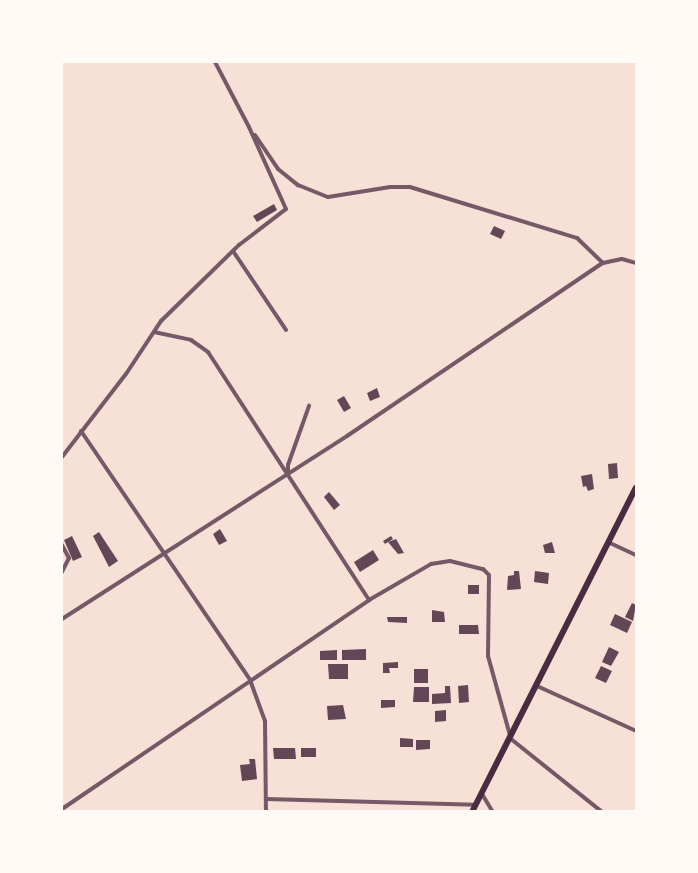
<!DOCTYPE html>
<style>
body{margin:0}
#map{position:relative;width:698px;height:873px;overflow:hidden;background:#f7e1d7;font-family:Mulish,sans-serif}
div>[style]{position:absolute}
.building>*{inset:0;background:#644757}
.minor>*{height:4px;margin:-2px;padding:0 2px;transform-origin:2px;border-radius:2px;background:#755966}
.primary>*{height:6px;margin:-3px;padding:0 3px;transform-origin:3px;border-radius:3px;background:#4a2c40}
span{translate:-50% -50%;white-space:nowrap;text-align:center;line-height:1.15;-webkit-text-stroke:4.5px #fffaf5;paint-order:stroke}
.frame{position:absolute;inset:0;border:63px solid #fffaf5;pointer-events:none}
</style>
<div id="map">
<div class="building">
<div style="clip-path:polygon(274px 204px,277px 210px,257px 222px,253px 216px)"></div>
<div style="clip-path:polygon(494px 226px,505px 231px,501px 239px,490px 234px)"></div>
<div style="clip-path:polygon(377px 388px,380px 397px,370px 401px,367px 393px)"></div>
<div style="clip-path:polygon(344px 396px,351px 408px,344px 412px,337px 400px)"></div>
<div style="clip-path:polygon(617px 463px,618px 478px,609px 479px,608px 464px)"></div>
<div style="clip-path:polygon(592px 474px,594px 489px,588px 491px,586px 486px,583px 487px,581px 476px)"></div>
<div style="clip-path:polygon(329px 492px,340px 505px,334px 510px,324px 497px)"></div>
<div style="clip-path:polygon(220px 529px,227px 541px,219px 545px,213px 534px)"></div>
<div style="clip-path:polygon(99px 532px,118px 561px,109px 567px,93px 536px)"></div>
<div style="clip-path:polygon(72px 536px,82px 557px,73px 561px,64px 540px)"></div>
<div style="clip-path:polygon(391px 536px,393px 539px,388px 542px,396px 539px,404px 553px,398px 554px,388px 542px,385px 544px,383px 541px)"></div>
<div style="clip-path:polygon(552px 542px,555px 553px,545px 553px,543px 545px)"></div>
<div style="clip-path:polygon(373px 550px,379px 560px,360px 572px,354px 562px)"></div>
<div style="clip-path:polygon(514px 571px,519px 571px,521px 589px,507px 590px,508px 576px,514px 575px)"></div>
<div style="clip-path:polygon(535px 571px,549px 573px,548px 584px,534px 582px)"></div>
<div style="clip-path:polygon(468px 585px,479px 585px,479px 594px,468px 594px)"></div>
<div style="clip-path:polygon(632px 603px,636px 605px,633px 621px,625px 617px)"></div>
<div style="clip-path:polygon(432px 610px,444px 612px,445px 622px,432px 622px)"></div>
<div style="clip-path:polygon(615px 614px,632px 622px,627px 633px,610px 625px)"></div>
<div style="clip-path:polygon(387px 617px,407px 617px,407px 623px,388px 622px)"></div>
<div style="clip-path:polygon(459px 625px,478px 625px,479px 634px,459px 634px)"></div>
<div style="clip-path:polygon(609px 647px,619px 652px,611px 666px,602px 662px)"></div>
<div style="clip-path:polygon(366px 649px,366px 660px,342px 660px,342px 650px)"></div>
<div style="clip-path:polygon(337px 650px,337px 660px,320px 660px,320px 651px)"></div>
<div style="clip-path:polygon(398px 662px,398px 668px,389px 668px,390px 673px,383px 673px,383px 663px)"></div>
<div style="clip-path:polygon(328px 664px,348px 664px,348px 679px,329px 679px)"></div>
<div style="clip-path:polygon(601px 666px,612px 671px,606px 683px,595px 678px)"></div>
<div style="clip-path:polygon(414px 669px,428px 669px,428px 683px,414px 683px)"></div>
<div style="clip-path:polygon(468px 685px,469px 702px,459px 703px,458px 686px)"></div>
<div style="clip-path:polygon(445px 686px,450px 686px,451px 703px,432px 704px,432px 694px,445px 693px)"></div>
<div style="clip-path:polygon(414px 687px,429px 687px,429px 702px,413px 702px)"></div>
<div style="clip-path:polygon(381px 700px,395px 700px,395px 707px,381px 708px)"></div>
<div style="clip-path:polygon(343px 705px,346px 719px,328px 720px,327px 706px)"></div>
<div style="clip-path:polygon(446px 710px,446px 721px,435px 722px,435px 711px)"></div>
<div style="clip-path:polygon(400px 738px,413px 739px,413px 747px,400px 747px)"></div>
<div style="clip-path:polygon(416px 740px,430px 740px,430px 749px,416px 750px)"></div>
<div style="clip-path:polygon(273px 748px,295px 748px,296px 759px,274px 759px)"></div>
<div style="clip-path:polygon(301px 748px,316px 748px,316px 757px,301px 757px)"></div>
<div style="clip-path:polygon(249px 759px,255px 759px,257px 779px,242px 781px,240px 765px,250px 764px)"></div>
</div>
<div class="minor">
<div style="left:255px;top:135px;width:41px;rotate:55.9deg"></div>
<div style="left:278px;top:169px;width:26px;rotate:39deg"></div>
<div style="left:298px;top:185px;width:32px;rotate:22deg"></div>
<div style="left:328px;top:197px;width:63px;rotate:-9.2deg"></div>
<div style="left:390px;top:187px;width:20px"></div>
<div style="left:410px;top:187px;width:175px;rotate:17deg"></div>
<div style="left:577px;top:238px;width:36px;rotate:44deg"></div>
<div style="left:603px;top:263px;width:19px;rotate:-12deg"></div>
<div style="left:622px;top:259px;width:15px;rotate:16deg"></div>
<div style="left:233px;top:251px;width:95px;rotate:56.1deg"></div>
<div style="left:154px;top:332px;width:38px;rotate:12deg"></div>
<div style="left:191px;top:340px;width:21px;rotate:35deg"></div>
<div style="left:208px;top:352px;width:296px;rotate:57deg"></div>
<div style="left:81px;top:431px;width:301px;rotate:55.8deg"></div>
<div style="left:250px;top:680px;width:44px;rotate:69.9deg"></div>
<div style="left:265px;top:721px;width:91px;rotate:89.4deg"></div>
<div style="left:62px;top:457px;width:105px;rotate:-52.4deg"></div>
<div style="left:126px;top:374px;width:64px;rotate:-56.6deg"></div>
<div style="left:161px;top:321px;width:109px;rotate:-44.3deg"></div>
<div style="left:239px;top:245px;width:59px;rotate:-37.5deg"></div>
<div style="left:286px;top:209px;width:90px;rotate:-114.3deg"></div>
<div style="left:249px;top:127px;width:73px;rotate:-117.6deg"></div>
<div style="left:288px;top:471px;width:6px;rotate:-90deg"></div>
<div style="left:288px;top:465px;width:63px;rotate:-70.4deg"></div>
<div style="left:610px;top:543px;width:29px;rotate:25deg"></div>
<div style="left:62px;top:545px;width:15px;rotate:62deg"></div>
<div style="left:69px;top:558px;width:16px;rotate:117deg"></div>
<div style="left:62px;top:619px;width:339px;rotate:-32.7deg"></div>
<div style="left:347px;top:436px;width:309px;rotate:-34.1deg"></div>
<div style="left:537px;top:686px;width:109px;rotate:24.4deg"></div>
<div style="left:482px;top:794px;width:21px;rotate:59deg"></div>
<div style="left:266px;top:799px;width:209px;rotate:1.6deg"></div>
<div style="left:62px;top:809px;width:371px;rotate:-34.2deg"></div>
<div style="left:369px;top:600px;width:72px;rotate:-30.1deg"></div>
<div style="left:431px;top:564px;width:19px;rotate:-9deg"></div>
<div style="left:450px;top:561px;width:34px;rotate:14deg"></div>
<div style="left:483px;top:569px;width:8px;rotate:45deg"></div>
<div style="left:489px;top:575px;width:81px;rotate:90.7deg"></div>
<div style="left:488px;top:656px;width:86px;rotate:74.5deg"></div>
<div style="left:511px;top:739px;width:117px;rotate:38.7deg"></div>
</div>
<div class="primary">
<div style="left:472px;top:812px;width:363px;rotate:-63.2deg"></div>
</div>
<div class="frame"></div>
</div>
